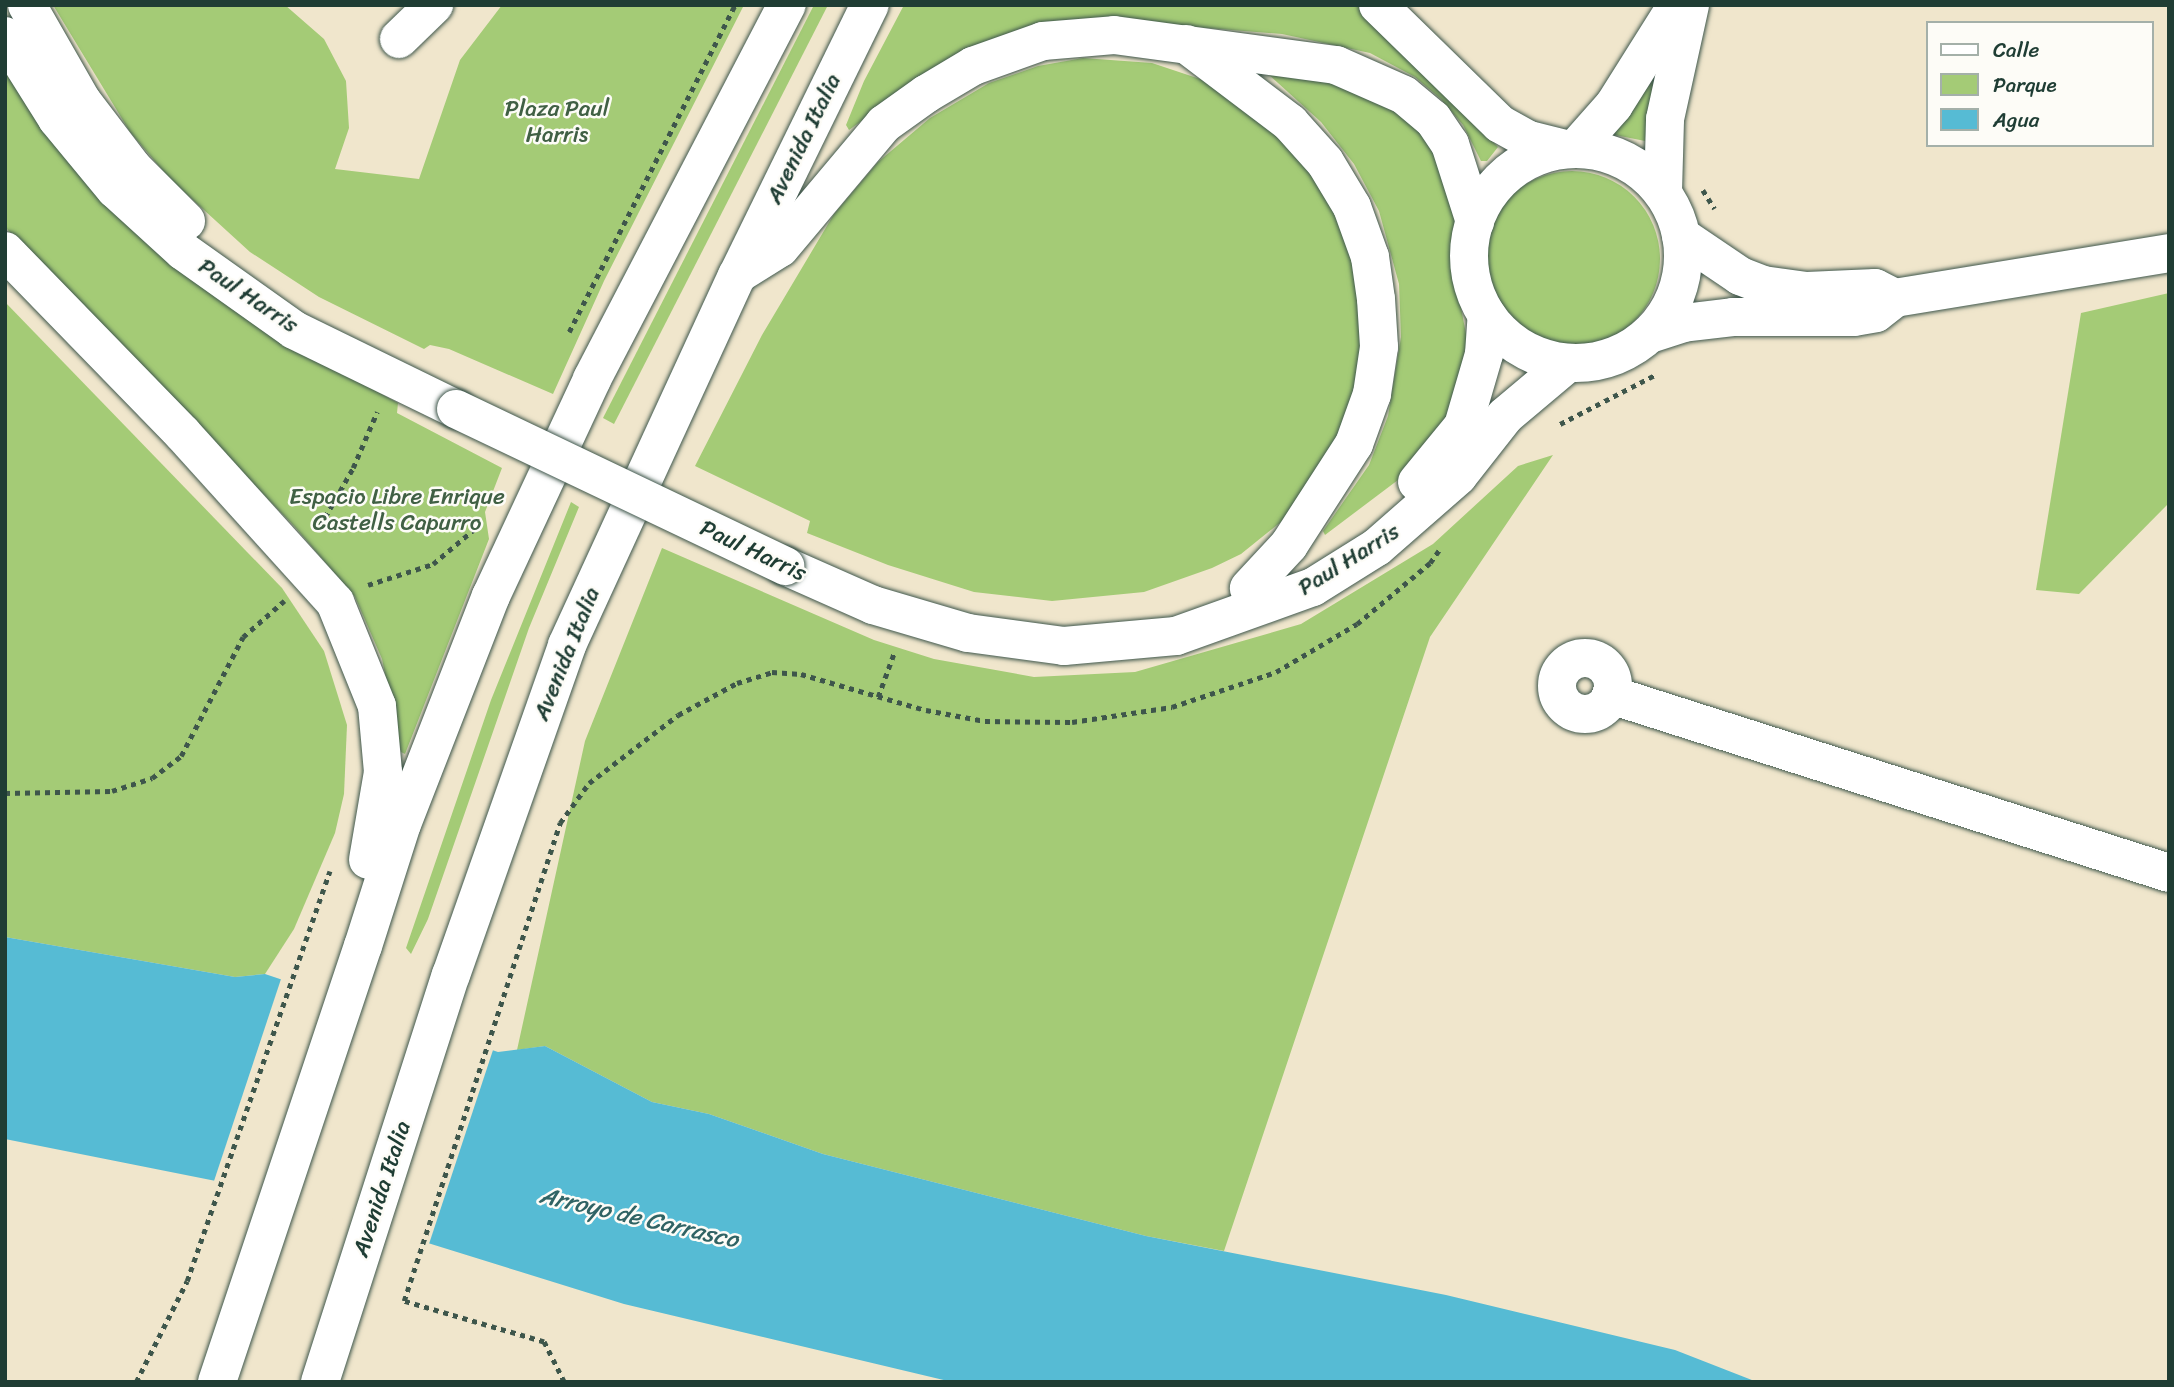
<!DOCTYPE html>
<style>
body{margin:0}
#map{position:relative;width:2174px;height:1387px;overflow:hidden;background:#f0e6cc;font-family:Sriracha,sans-serif}
div>[style]{position:absolute}
.green>*{inset:0;background:#a4cb76}
.round{border-radius:50%}
.water>*{inset:0;background:#56bbd4}
.pier>*{inset:0;background:#f0e6cc}
.path>*{height:4.5px;margin-top:-2.25px;transform-origin:0;background:repeating-linear-gradient(90deg,#3e564b 0 5px,transparent 0 10px)}
.roads{filter:drop-shadow(0 0 2px #3e564b) drop-shadow(0 0 2px #3e564b)}
.minor>*{height:38px;margin:-19px;padding:0 19px;transform-origin:19px;border-radius:19px;background:#fff}
.minor>.ring{margin:-19px;padding:0;box-sizing:content-box;background:none;border:38px solid #fff;border-radius:50%}
.major>*{height:38px;margin:-19px;padding:0 19px;transform-origin:19px;border-radius:19px;background:#fff}
.major>.ring{margin:-19px;padding:0;box-sizing:content-box;background:none;border:38px solid #fff;border-radius:50%}
.highway>*{height:38px;margin:-19px;padding:0 19px;transform-origin:19px;border-radius:19px;background:#fff}
.bridges{filter:drop-shadow(0 0 2px #3e564b) drop-shadow(0 0 2px #3e564b)}
.major-bridge>*{height:38px;margin:-19px;padding:0 19px;transform-origin:19px;border-radius:19px;background:#fff}
span{translate:-50% -50%;white-space:nowrap;text-align:center;line-height:1.15;-webkit-text-stroke:5px #fdfcf7;paint-order:stroke}
.park-label{font-size:23px;color:#406044}
.street-label{font-size:23px;color:#1f3d34}
.water-label{font-size:24px;color:#306364;font-style:italic}
.frame{position:absolute;inset:0;border:7px solid #1f3d34;pointer-events:none}
.legend{position:absolute;left:1926px;top:21px;width:228px;height:126px;box-sizing:border-box;background:#fdfcf7;border:2px solid #a4b0a9;margin:0;padding:9px 12px;list-style:none;font-size:21px;color:#1f3d34}
.legend li{display:flex;align-items:center;gap:14px;height:35px}
.legend b{width:35px;border:2px solid #a4b0a9}
</style>
<div id="map">
<div class="green">
<div style="clip-path:polygon(53px 5px,285px 5px,324px 39px,346px 81px,349px 128px,335px 169px,419px 179px,460px 60px,502px 5px,744px 5px,604px 281px,553px 394px,449px 349px,430px 345px,424px 349px,319px 297px,250px 252px,170px 179px,130px 132px)"></div>
<div style="clip-path:polygon(814px 5px,828px 5px,614px 424px,603px 418px)"></div>
<div style="clip-path:polygon(904px 5px,1360px 5px,1498px 147px,1487px 161px,1481px 161px,1463px 125px,1441px 99px,1415px 77px,1370px 53px,1282px 34px,1144px 23px,903px 91px,849px 130px,846px 125px,864px 81px)"></div>
<div style="clip-path:polygon(1083px 58px,1152px 63px,1218px 85px,1321px 176px,1365px 293px,1355px 408px,1297px 509px,1241px 554px,1212px 568px,1144px 592px,1052px 601px,974px 592px,888px 565px,807px 533px,810px 521px,695px 466px,762px 335px,834px 214px,878px 162px,930px 118px,989px 83px,1038px 66px)"></div>
<div style="clip-path:polygon(5px 64px,250px 322px,398px 403px,397px 413px,502px 468px,485px 512px,489px 539px,405px 754px,401px 752px,382px 659px,355px 597px,294px 526px,5px 227px)"></div>
<div style="clip-path:polygon(1268px 74px,1352px 85px,1427px 131px,1457px 219px,1452px 261px,1467px 339px,1454px 408px,1398px 480px,1325px 535px,1323px 531px,1369px 465px,1388px 416px,1401px 337px,1399px 284px,1379px 211px,1354px 164px,1321px 122px)"></div>
<div style="clip-path:polygon(1654px 79px,1645px 141px,1615px 135px,1613px 131px)"></div>
<div class="round" style="left:1484px;top:171px;width:176px;height:176px"></div>
<div style="clip-path:polygon(2169px 293px,2169px 503px,2079px 594px,2036px 590px,2081px 313px)"></div>
<div style="clip-path:polygon(5px 302px,282px 588px,324px 651px,347px 725px,344px 794px,335px 833px,294px 929px,265px 974px,235px 977px,5px 937px)"></div>
<div style="clip-path:polygon(1553px 455px,1430px 637px,1224px 1251px,1146px 1236px,823px 1154px,709px 1114px,652px 1102px,545px 1046px,517px 1050px,585px 741px,662px 548px,874px 640px,934px 659px,1034px 677px,1135px 672px,1301px 624px,1433px 544px,1518px 466px)"></div>
<div style="clip-path:polygon(571px 502px,579px 507px,529px 628px,428px 919px,411px 954px,406px 948px,491px 700px)"></div>
</div>
<div class="water">
<div style="clip-path:polygon(5px 937px,235px 977px,265px 974px,498px 1052px,545px 1046px,652px 1102px,709px 1114px,823px 1154px,1146px 1236px,1446px 1295px,1675px 1350px,1757px 1382px,952px 1382px,624px 1304px,251px 1188px,5px 1139px)"></div>
</div>
<div class="pier">
<div style="clip-path:polygon(282px 976px,494px 1047px,428px 1247px,213px 1184px)"></div>
</div>
<div class="path">
<div style="left:1703px;top:190px;width:22px;rotate:58deg"></div>
<div style="left:569px;top:332px;width:367px;rotate:-63.1deg"></div>
<div style="left:1560px;top:424px;width:107px;rotate:-27.3deg"></div>
<div style="left:320px;top:526px;width:67px;rotate:-60.4deg"></div>
<div style="left:353px;top:468px;width:61px;rotate:-66.8deg"></div>
<div style="left:368px;top:585px;width:68px;rotate:-17.9deg"></div>
<div style="left:433px;top:564px;width:59px;rotate:-40.2deg"></div>
<div style="left:878px;top:697px;width:47px;rotate:-70deg"></div>
<div style="left:5px;top:793px;width:107px;rotate:-1.1deg"></div>
<div style="left:112px;top:791px;width:42px;rotate:-18deg"></div>
<div style="left:152px;top:778px;width:36px;rotate:-37deg"></div>
<div style="left:181px;top:756px;width:134px;rotate:-62.5deg"></div>
<div style="left:243px;top:637px;width:55px;rotate:-41.3deg"></div>
<div style="left:136px;top:1382px;width:113px;rotate:-63.2deg"></div>
<div style="left:187px;top:1281px;width:434px;rotate:-70.8deg"></div>
<div style="left:564px;top:1382px;width:45px;rotate:-116.6deg"></div>
<div style="left:544px;top:1342px;width:146px;rotate:-163.7deg"></div>
<div style="left:404px;top:1301px;width:503px;rotate:-71.93deg"></div>
<div style="left:560px;top:823px;width:49px;rotate:-54.1deg"></div>
<div style="left:589px;top:783px;width:112px;rotate:-37.4deg"></div>
<div style="left:678px;top:715px;width:67px;rotate:-28.5deg"></div>
<div style="left:737px;top:683px;width:37px;rotate:-17deg"></div>
<div style="left:772px;top:672px;width:29px;rotate:4deg"></div>
<div style="left:801px;top:674px;width:130px;rotate:16.1deg"></div>
<div style="left:926px;top:710px;width:60px;rotate:10.6deg"></div>
<div style="left:985px;top:721px;width:87px;rotate:0.7deg"></div>
<div style="left:1072px;top:722px;width:101px;rotate:-8.5deg"></div>
<div style="left:1172px;top:707px;width:110px;rotate:-18.6deg"></div>
<div style="left:1276px;top:672px;width:94px;rotate:-30.7deg"></div>
<div style="left:1357px;top:624px;width:95px;rotate:-39.9deg"></div>
<div style="left:1430px;top:563px;width:19px;rotate:-55deg"></div>
</div>
<div class="roads">
<div class="minor">
<div style="left:399px;top:39px;width:49px;rotate:-44.2deg"></div>
<div style="left:1576px;top:148px;width:57px;rotate:-48.5deg"></div>
<div style="left:1614px;top:105px;width:118px;rotate:-57.8deg"></div>
<div style="left:1663px;top:192px;width:73px;rotate:-88.4deg"></div>
<div style="left:1665px;top:119px;width:117px;rotate:-77.6deg"></div>
<div style="left:1681px;top:236px;width:71px;rotate:34.1deg"></div>
<div style="left:1740px;top:276px;width:25px;rotate:21deg"></div>
<div style="left:1763px;top:285px;width:44px;rotate:7.8deg"></div>
<div style="left:1807px;top:291px;width:68px;rotate:-2.5deg"></div>
<div style="left:1875px;top:288px;width:22px;rotate:27deg"></div>
<div style="left:1650px;top:334px;width:35px;rotate:-18deg"></div>
<div style="left:1683px;top:323px;width:50px;rotate:-6.8deg"></div>
<div style="left:1733px;top:317px;width:121px"></div>
<div style="left:1854px;top:317px;width:22px;rotate:-10deg"></div>
<div style="left:1876px;top:313px;width:24px;rotate:-38deg"></div>
<div style="left:1895px;top:298px;width:278px;rotate:-9.3deg"></div>
<div class="ring" style="left:1557px;top:658px;width:18px;height:18px"></div>
<div style="left:1611px;top:695px;width:586px;rotate:17.69deg"></div>
</div>
<div class="major">
<div style="left:27px;top:5px;width:111px;rotate:60.2deg"></div>
<div style="left:82px;top:101px;width:84px;rotate:52.7deg"></div>
<div style="left:133px;top:168px;width:75px;rotate:45deg"></div>
<div style="left:1378px;top:5px;width:170px;rotate:44.3deg"></div>
<div style="left:1500px;top:124px;width:33px;rotate:29deg"></div>
<div style="left:1529px;top:140px;width:37px;rotate:14deg"></div>
<div style="left:5px;top:36px;width:98px;rotate:57.9deg"></div>
<div style="left:57px;top:119px;width:91px;rotate:50.4deg"></div>
<div style="left:115px;top:189px;width:92px;rotate:42.4deg"></div>
<div style="left:183px;top:251px;width:136px;rotate:35.4deg"></div>
<div style="left:294px;top:330px;width:180px;rotate:26deg"></div>
<div style="left:1186px;top:44px;width:131px;rotate:37.2deg"></div>
<div style="left:1290px;top:123px;width:52px;rotate:48.1deg"></div>
<div style="left:1325px;top:162px;width:52px;rotate:59deg"></div>
<div style="left:1352px;top:207px;width:53px;rotate:70.2deg"></div>
<div style="left:1370px;top:257px;width:42px;rotate:81.9deg"></div>
<div style="left:1376px;top:299px;width:48px;rotate:86.4deg"></div>
<div style="left:1379px;top:347px;width:48px;rotate:98.5deg"></div>
<div style="left:1372px;top:394px;width:53px;rotate:109.8deg"></div>
<div style="left:1354px;top:444px;width:120px;rotate:122.8deg"></div>
<div style="left:1289px;top:545px;width:59px;rotate:132.9deg"></div>
<div class="ring" style="left:1469px;top:149px;width:176px;height:176px"></div>
<div style="left:5px;top:251px;width:255px;rotate:45.8deg"></div>
<div style="left:183px;top:434px;width:227px;rotate:47.9deg"></div>
<div style="left:335px;top:602px;width:112px;rotate:68deg"></div>
<div style="left:377px;top:706px;width:66px;rotate:84.8deg"></div>
<div style="left:383px;top:772px;width:89px;rotate:99.7deg"></div>
<div style="left:738px;top:274px;width:49px;rotate:-31.8deg"></div>
<div style="left:780px;top:248px;width:162px;rotate:-50deg"></div>
<div style="left:884px;top:124px;width:52px;rotate:-35.5deg"></div>
<div style="left:926px;top:94px;width:55px;rotate:-30.8deg"></div>
<div style="left:973px;top:66px;width:74px;rotate:-19.7deg"></div>
<div style="left:1043px;top:41px;width:71px;rotate:-4.8deg"></div>
<div style="left:1114px;top:35px;width:224px;rotate:7.7deg"></div>
<div style="left:1336px;top:65px;width:74px;rotate:23.8deg"></div>
<div style="left:1404px;top:95px;width:38px;rotate:40deg"></div>
<div style="left:1433px;top:119px;width:30px;rotate:56deg"></div>
<div style="left:1450px;top:144px;width:82px;rotate:72.2deg"></div>
<div style="left:1417px;top:482px;width:72px;rotate:-50.6deg"></div>
<div style="left:1463px;top:426px;width:75px;rotate:-73.7deg"></div>
<div style="left:1484px;top:354px;width:39px;rotate:-86deg"></div>
<div style="left:785px;top:566px;width:96px;rotate:23.9deg"></div>
<div style="left:873px;top:605px;width:99px;rotate:16.4deg"></div>
<div style="left:968px;top:633px;width:97px;rotate:7.7deg"></div>
<div style="left:1064px;top:646px;width:112px;rotate:-5.1deg"></div>
<div style="left:1176px;top:636px;width:145px;rotate:-19.7deg"></div>
<div style="left:1313px;top:587px;width:75px;rotate:-32deg"></div>
<div style="left:1377px;top:547px;width:108px;rotate:-41.2deg"></div>
<div style="left:1458px;top:476px;width:76px;rotate:-51.9deg"></div>
<div style="left:1505px;top:416px;width:82px;rotate:-40.1deg"></div>
<div style="left:363px;top:946px;width:128px;rotate:-72.3deg"></div>
<div style="left:402px;top:824px;width:245px;rotate:-68.7deg"></div>
<div style="left:491px;top:596px;width:239px;rotate:-65deg"></div>
<div style="left:592px;top:379px;width:422px;rotate:-62.5deg"></div>
<div style="left:451px;top:975px;width:350px;rotate:-70.6deg"></div>
<div style="left:567px;top:645px;width:406px;rotate:-65.3deg"></div>
<div style="left:737px;top:276px;width:302px;rotate:-63.9deg"></div>
</div>
<div class="highway">
<div style="left:217px;top:1382px;width:460px;rotate:-71.5deg"></div>
<div style="left:320px;top:1382px;width:428px;rotate:-72.2deg"></div>
</div>
</div>
<div class="bridges">
<div class="major-bridge">
<div style="left:456px;top:409px;width:365px;rotate:25.5deg"></div>
</div>
</div>
<div class="park-label">
<span style="left:557px;top:122px">Plaza Paul<br>Harris</span>
<span style="left:397px;top:510px">Espacio Libre Enrique<br>Castells Capurro</span>
</div>
<div class="street-label">
<span style="left:804px;top:139px;rotate:-64deg">Avenida Italia</span>
<span style="left:248px;top:296px;rotate:34deg">Paul Harris</span>
<span style="left:753px;top:551px;rotate:25deg">Paul Harris</span>
<span style="left:1349px;top:560px;rotate:-32deg">Paul Harris</span>
<span style="left:567px;top:654px;rotate:-68deg">Avenida Italia</span>
<span style="left:382px;top:1189px;rotate:-72deg">Avenida Italia</span>
</div>
<div class="water-label">
<span style="left:639px;top:1218px;rotate:13deg">Arroyo de Carrasco</span>
</div>
<div class="frame"></div>
<ul class="legend">
<li><b style="height:9px;background:#fff"></b>Calle</li>
<li><b style="height:19px;background:#a4cb76"></b>Parque</li>
<li><b style="height:19px;background:#56bbd4"></b>Agua</li>
</ul>
</div>
